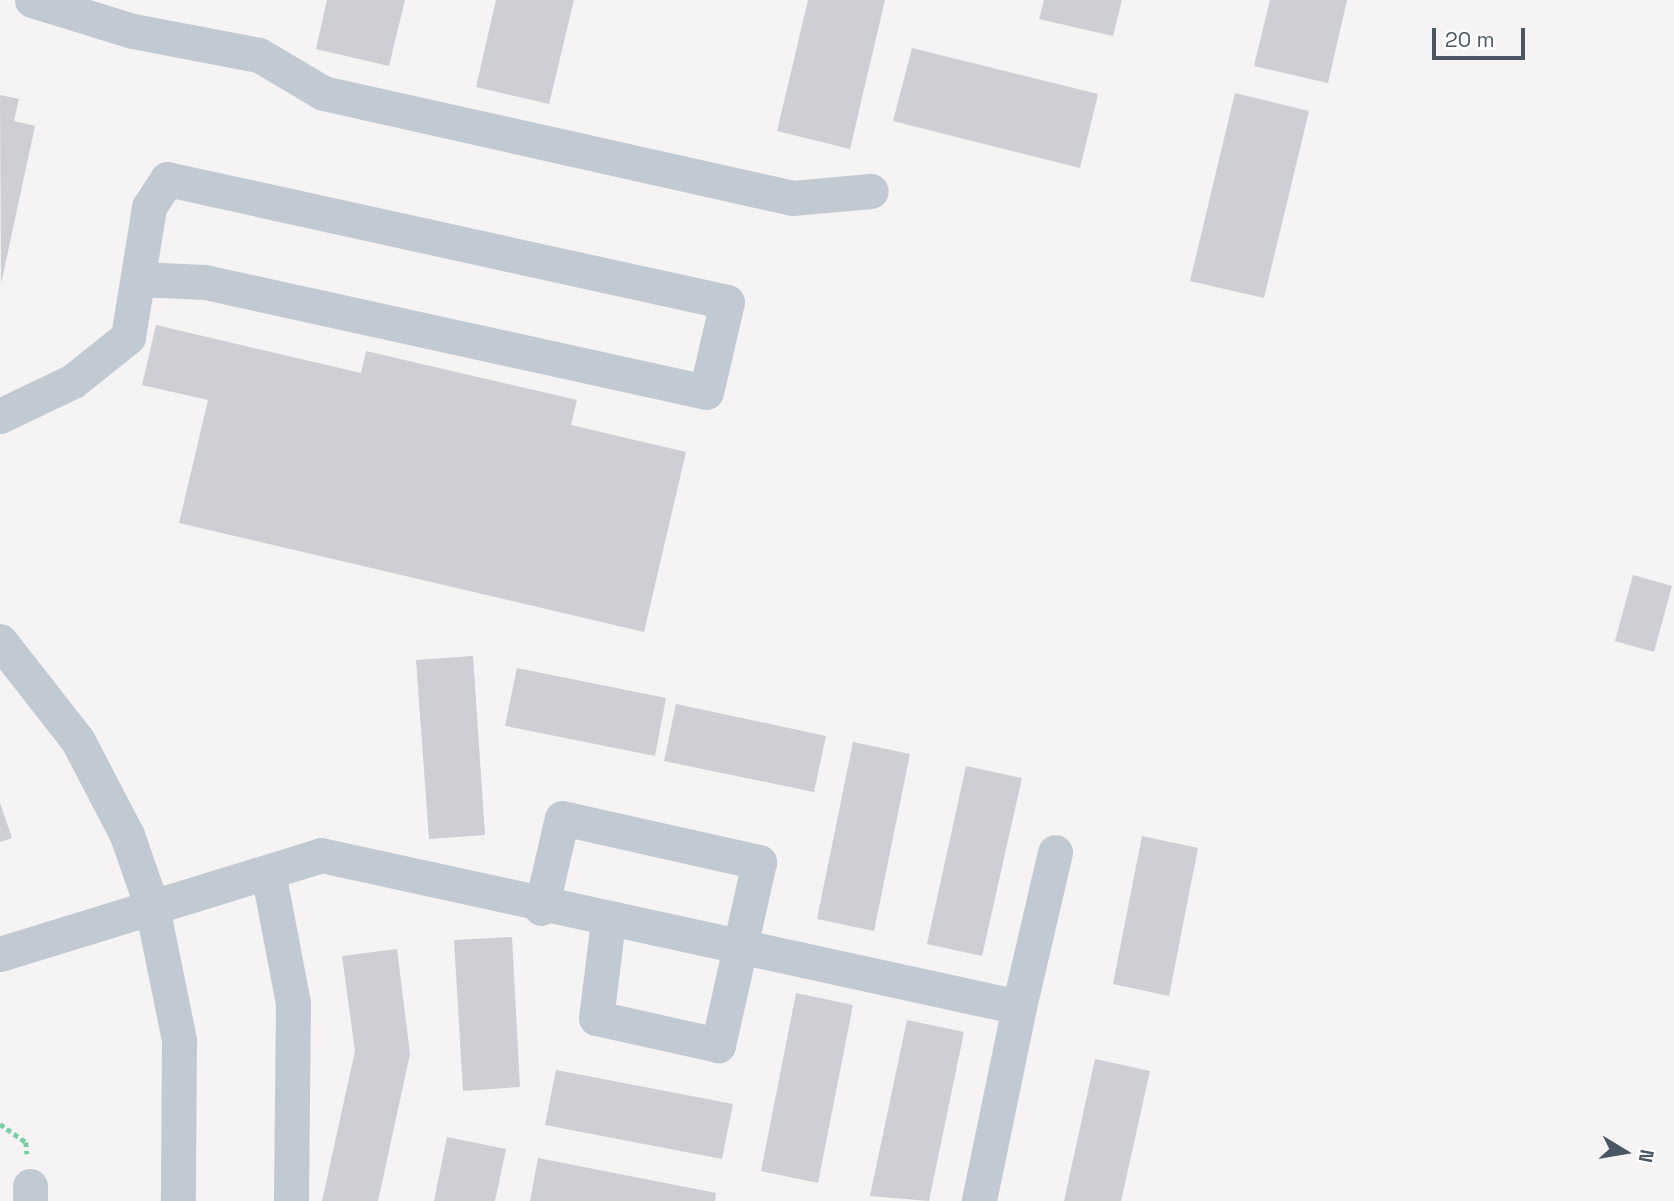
<!DOCTYPE html>
<style>
body{margin:0}
#map{position:relative;width:1674px;height:1201px;overflow:hidden;background:#f5f3f3;font-family:"Space Grotesk",sans-serif}
div>[style]{position:absolute}
.building>*{inset:0;background:#cdcfd5}
.path>*{height:4.5px;margin-top:-2.25px;transform-origin:0;background:repeating-linear-gradient(90deg,#7ad0a6 0 5px,transparent 0 8.5px)}
.minor>*{height:35px;margin:-17.5px;padding:0 17.5px;transform-origin:17.5px;border-radius:17.5px;background:#c1cad2}
span{translate:-50% -50%;white-space:nowrap;text-align:center;line-height:1.15;-webkit-text-stroke:5px #fff;paint-order:stroke}
.north{position:absolute;left:1590px;top:1117px;width:70px;height:70px;-webkit-text-stroke:5px #fff;paint-order:stroke;rotate:101deg;font-size:19px;font-weight:700;line-height:28px;text-align:center;color:#4a5661}
.north::after{content:'';display:block;margin:auto;width:24px;height:32px;background:#4a5661;clip-path:polygon(50% 0,100% 100%,50% 72%,0 100%)}
.scale{position:absolute;left:1432px;top:28px;width:93px;height:32px;box-sizing:border-box;border:4px solid #4a5661;border-top:0;padding-left:9px;font-size:21px;line-height:24px;white-space:nowrap;color:#4a5661;-webkit-text-stroke:5px #fff;paint-order:stroke}
</style>
<div id="map">
<div class="building">
<div style="clip-path:polygon(327px 0,405px 0,389px 66px,316px 49px)"></div>
<div style="clip-path:polygon(496px 0,574px 0,549px 104px,476px 87px)"></div>
<div style="clip-path:polygon(808px 0,885px 0,850px 149px,777px 131px)"></div>
<div style="clip-path:polygon(1044px 0,1122px 0,1113px 36px,1039px 19px)"></div>
<div style="clip-path:polygon(1270px 0,1347px 0,1328px 83px,1254px 66px)"></div>
<div style="clip-path:polygon(912px 48px,1098px 94px,1080px 168px,893px 121px)"></div>
<div style="clip-path:polygon(1235px 93px,1309px 111px,1264px 298px,1190px 281px)"></div>
<div style="clip-path:polygon(0 95px,19px 99px,14px 121px,35px 126px,1px 284px)"></div>
<div style="clip-path:polygon(156px 325px,361px 373px,366px 351px,577px 400px,571px 425px,686px 452px,644px 632px,179px 523px,208px 400px,142px 385px)"></div>
<div style="clip-path:polygon(1633px 575px,1672px 586px,1654px 652px,1615px 641px)"></div>
<div style="clip-path:polygon(473px 656px,485px 835px,429px 839px,416px 660px)"></div>
<div style="clip-path:polygon(517px 668px,666px 698px,655px 756px,505px 726px)"></div>
<div style="clip-path:polygon(676px 704px,826px 736px,814px 792px,664px 761px)"></div>
<div style="clip-path:polygon(853px 742px,910px 754px,874px 931px,817px 919px)"></div>
<div style="clip-path:polygon(966px 766px,1022px 778px,982px 956px,927px 944px)"></div>
<div style="clip-path:polygon(0 803px,12px 838px,0 842px)"></div>
<div style="clip-path:polygon(1142px 836px,1198px 848px,1169px 996px,1113px 984px)"></div>
<div style="clip-path:polygon(512px 937px,520px 1087px,463px 1091px,454px 940px)"></div>
<div style="clip-path:polygon(397px 949px,410px 1054px,378px 1201px,322px 1201px,355px 1051px,342px 956px)"></div>
<div style="clip-path:polygon(796px 993px,853px 1005px,818px 1183px,761px 1171px)"></div>
<div style="clip-path:polygon(907px 1020px,964px 1032px,929px 1201px,870px 1196px)"></div>
<div style="clip-path:polygon(1095px 1059px,1150px 1071px,1121px 1201px,1064px 1201px)"></div>
<div style="clip-path:polygon(556px 1070px,733px 1104px,722px 1159px,545px 1125px)"></div>
<div style="clip-path:polygon(447px 1137px,506px 1149px,495px 1201px,434px 1201px)"></div>
<div style="clip-path:polygon(538px 1158px,716px 1193px,715px 1201px,530px 1201px)"></div>
</div>
<div class="path">
<div style="left:0;top:1124px;width:32px;rotate:35deg"></div>
<div style="left:26px;top:1142px;width:12px;rotate:85deg"></div>
</div>
<div class="minor">
<div style="left:32px;top:0;width:106px;rotate:17.1deg"></div>
<div style="left:133px;top:31px;width:128px;rotate:10.8deg"></div>
<div style="left:259px;top:55px;width:74px;rotate:30.7deg"></div>
<div style="left:323px;top:93px;width:481px;rotate:12.6deg"></div>
<div style="left:792px;top:198px;width:79px;rotate:-5.1deg"></div>
<div style="left:0;top:416px;width:81px;rotate:-25.6deg"></div>
<div style="left:73px;top:381px;width:70px;rotate:-38.7deg"></div>
<div style="left:128px;top:337px;width:132px;rotate:-80.8deg"></div>
<div style="left:149px;top:207px;width:33px;rotate:-57deg"></div>
<div style="left:167px;top:179px;width:573px;rotate:12.39deg"></div>
<div style="left:727px;top:302px;width:92px;rotate:103.1deg"></div>
<div style="left:706px;top:392px;width:513px;rotate:-167.62deg"></div>
<div style="left:205px;top:282px;width:66px;rotate:-177.4deg"></div>
<div style="left:0;top:641px;width:127px;rotate:52deg"></div>
<div style="left:78px;top:741px;width:106px;rotate:62.5deg"></div>
<div style="left:127px;top:835px;width:76px;rotate:70.9deg"></div>
<div style="left:152px;top:907px;width:136px;rotate:78.5deg"></div>
<div style="left:179px;top:1040px;width:161px;rotate:90.4deg"></div>
<div style="left:268px;top:872px;width:133px;rotate:79.2deg"></div>
<div style="left:293px;top:1003px;width:198px;rotate:90.6deg"></div>
<div style="left:541px;top:908px;width:92px;rotate:-76.9deg"></div>
<div style="left:562px;top:818px;width:202px;rotate:12.6deg"></div>
<div style="left:759px;top:862px;width:188px;rotate:102.6deg"></div>
<div style="left:718px;top:1045px;width:125px;rotate:-167.5deg"></div>
<div style="left:596px;top:1018px;width:97px;rotate:-82.9deg"></div>
<div style="left:0;top:954px;width:336px;rotate:-17.1deg"></div>
<div style="left:321px;top:855px;width:714px;rotate:12.29deg"></div>
<div style="left:1019px;top:1007px;width:198px;rotate:101.7deg"></div>
<div style="left:1019px;top:1007px;width:159px;rotate:-76.9deg"></div>
<div style="left:30px;top:1201px;width:15px;rotate:-90deg"></div>
</div>
<div class="north">N</div>
<div class="scale">20 m</div>
</div>
